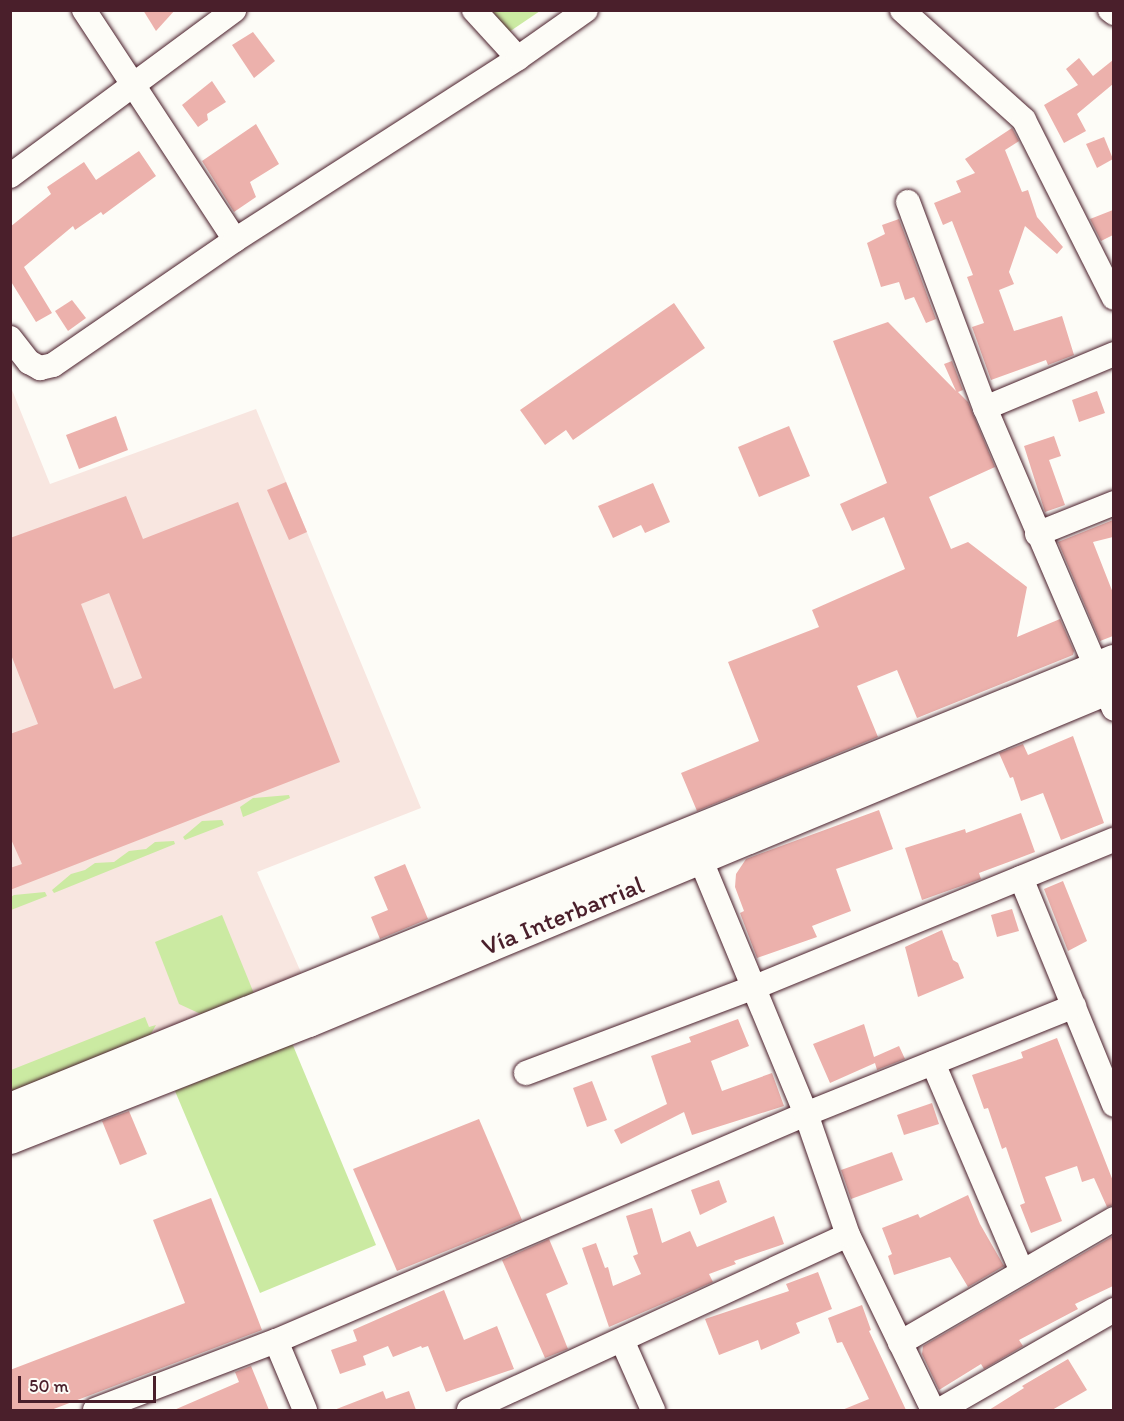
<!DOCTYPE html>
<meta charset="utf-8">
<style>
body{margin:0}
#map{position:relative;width:1124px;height:1421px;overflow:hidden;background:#fdfcf7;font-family:Itim,sans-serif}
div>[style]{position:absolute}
.built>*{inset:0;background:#f8e6e0}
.green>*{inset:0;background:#cbeaa2}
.building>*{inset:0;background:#ecb1ac}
.roads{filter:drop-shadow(0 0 2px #4a1f2b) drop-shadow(0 0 2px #4a1f2b)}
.minor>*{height:24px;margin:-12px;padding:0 12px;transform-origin:12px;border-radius:12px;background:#fdfcf7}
.major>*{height:32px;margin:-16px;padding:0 16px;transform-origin:16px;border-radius:16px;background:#fdfcf7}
span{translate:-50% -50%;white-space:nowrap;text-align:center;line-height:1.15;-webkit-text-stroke:6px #fdfcf7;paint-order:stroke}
.street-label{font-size:26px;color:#4a1f2b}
.frame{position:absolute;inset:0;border:12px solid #4a1f2b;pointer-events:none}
.scale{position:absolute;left:18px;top:1376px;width:138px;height:27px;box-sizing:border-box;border:3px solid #4a1f2b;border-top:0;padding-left:8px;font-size:18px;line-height:21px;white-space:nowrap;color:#4a1f2b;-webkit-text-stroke:4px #fdfcf7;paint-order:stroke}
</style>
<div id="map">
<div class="built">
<div style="clip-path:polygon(10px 385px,50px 484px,256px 409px,421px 808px,257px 872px,303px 977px,10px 1093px)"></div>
</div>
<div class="green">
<div style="clip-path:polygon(492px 11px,540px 11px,509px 32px)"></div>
<div style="clip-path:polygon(289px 795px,290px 798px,243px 817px,240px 807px,253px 798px)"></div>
<div style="clip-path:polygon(222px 820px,224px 825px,185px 840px,183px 837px,202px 821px)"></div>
<div style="clip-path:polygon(174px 841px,175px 844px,54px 893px,52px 890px,71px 874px,85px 870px,95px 863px,114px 862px,129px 851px,146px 849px,155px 842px)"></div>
<div style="clip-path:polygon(45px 892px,47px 896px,11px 910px,11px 897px,14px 895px)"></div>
<div style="clip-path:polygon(222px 915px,255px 996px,205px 1016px,179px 1004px,155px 942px)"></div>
<div style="clip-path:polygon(145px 1017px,149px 1027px,156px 1025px,148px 1039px,11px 1093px,11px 1070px)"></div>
<div style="clip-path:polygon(292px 1043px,376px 1245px,260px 1293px,175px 1091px)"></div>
</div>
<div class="building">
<div style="clip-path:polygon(143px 10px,175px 10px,156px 31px)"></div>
<div style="clip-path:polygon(253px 32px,275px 61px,254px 78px,232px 45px)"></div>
<div style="clip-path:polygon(1079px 58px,1093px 76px,1113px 60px,1113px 84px,1077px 114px,1086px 131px,1064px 143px,1044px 105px,1078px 85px,1066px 69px)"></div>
<div style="clip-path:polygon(212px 81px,226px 102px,207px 114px,208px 120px,198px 127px,182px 105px)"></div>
<div style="clip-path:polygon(256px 124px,279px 164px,250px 182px,256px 197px,234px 212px,202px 161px)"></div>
<div style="clip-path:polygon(1012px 128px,1019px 141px,1005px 150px,1022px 192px,1028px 190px,1037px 217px,1063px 247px,1057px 254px,1025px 226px,1009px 272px,1014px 284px,999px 290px,1014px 331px,1062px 316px,1074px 355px,1048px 365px,1046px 360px,991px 380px,972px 327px,984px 323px,967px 277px,973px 275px,952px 221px,943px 225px,934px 203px,961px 192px,956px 181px,975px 173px,965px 159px)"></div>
<div style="clip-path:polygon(1104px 137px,1113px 159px,1097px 168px,1086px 144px)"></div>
<div style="clip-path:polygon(139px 151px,156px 176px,103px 215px,101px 212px,75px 230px,73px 226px,24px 267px,52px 313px,36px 322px,10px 280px,10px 227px,51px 194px,47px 187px,84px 162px,96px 180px)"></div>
<div style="clip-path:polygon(1113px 210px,1113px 235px,1101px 241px,1090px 219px)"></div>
<div style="clip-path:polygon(899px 219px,936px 319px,926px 323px,914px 297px,905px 300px,899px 282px,881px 287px,867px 243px,885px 234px,882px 225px)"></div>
<div style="clip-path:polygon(72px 300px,86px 318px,68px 331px,55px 311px)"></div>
<div style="clip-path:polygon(674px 303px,705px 348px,573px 440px,566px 430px,545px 445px,520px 410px)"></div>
<div style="clip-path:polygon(888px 322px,956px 391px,944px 364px,952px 361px,963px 390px,958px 392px,968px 402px,995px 467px,929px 497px,951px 549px,968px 542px,1027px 587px,1017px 637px,1060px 619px,1074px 651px,1073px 655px,917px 718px,897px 670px,857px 686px,878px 737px,697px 811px,681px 773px,759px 741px,728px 662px,819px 627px,812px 610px,905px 569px,884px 517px,852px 531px,840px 504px,887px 483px,833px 341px)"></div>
<div style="clip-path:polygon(1097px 391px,1105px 413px,1079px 422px,1072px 400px)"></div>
<div style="clip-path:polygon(116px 416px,128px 450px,79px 469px,66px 435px)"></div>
<div style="clip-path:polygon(789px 426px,810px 476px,759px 497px,738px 447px)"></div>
<div style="clip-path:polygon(1054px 436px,1061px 456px,1049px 460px,1065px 505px,1045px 512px,1024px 446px)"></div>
<div style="clip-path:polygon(286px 482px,307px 532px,289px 540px,267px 490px)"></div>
<div style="clip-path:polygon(653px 483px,670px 522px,645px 533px,641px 525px,613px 538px,598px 506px)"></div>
<div style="clip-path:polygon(evenodd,126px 496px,143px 539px,238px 502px,340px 762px,10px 890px,10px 868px,22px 864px,10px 837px,10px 734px,38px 724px,10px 652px,10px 538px,126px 496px,109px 593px,142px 678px,114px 689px,81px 604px,109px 593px)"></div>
<div style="clip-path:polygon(1113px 520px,1113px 537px,1093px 542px,1113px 593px,1113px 636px,1100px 641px,1058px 542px)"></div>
<div style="clip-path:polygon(1073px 736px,1104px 823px,1061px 840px,1043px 793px,1021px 801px,1013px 777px,1010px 778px,999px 753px,1023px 744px,1028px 755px)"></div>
<div style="clip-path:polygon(879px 810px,893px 849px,836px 869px,851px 911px,812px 926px,817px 937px,757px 958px,740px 913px,744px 911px,735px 887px,736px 874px,746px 859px)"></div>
<div style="clip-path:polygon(1021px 813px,1035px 852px,979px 873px,981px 879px,922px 900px,905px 848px,965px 829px,966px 833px)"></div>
<div style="clip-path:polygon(405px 864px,428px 919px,380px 939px,371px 917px,388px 910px,374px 877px)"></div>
<div style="clip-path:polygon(1063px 881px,1087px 941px,1068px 951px,1044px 889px)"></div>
<div style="clip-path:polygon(1012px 909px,1019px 931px,997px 937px,991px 915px)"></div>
<div style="clip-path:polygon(942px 930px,953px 960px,958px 963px,964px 978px,918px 997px,905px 947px)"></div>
<div style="clip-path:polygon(738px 1019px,749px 1046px,711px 1061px,722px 1091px,772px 1073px,784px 1106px,692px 1135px,684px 1112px,621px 1144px,614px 1130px,667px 1104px,651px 1056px,691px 1042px,689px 1037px)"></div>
<div style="clip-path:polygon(864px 1024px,874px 1057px,899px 1046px,905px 1059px,877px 1070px,875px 1063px,830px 1083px,813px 1044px)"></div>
<div style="clip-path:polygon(1057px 1038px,1113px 1181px,1113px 1205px,1107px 1207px,1094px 1178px,1082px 1182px,1077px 1166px,1045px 1177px,1062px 1221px,1031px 1233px,1020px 1205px,1025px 1203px,1006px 1147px,1002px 1149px,988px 1108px,984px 1109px,972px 1075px,1023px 1058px,1021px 1052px)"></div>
<div style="clip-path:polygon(592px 1081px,607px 1120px,587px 1127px,573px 1088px)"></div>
<div style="clip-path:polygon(932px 1103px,939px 1124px,904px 1135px,897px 1115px)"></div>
<div style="clip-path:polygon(129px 1111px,147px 1154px,120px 1165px,102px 1121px)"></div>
<div style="clip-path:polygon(479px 1119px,522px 1220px,397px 1271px,353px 1169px)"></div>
<div style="clip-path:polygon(892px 1152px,903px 1180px,851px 1199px,841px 1170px)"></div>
<div style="clip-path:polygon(719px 1180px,727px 1202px,700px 1215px,691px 1190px)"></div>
<div style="clip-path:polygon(968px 1195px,980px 1224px,1004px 1266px,968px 1287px,950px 1257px,894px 1275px,888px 1256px,892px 1254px,882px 1228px,918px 1214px,920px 1218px)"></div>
<div style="clip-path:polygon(211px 1198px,262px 1330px,51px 1410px,10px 1410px,10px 1370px,185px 1303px,153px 1220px)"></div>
<div style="clip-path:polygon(652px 1208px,662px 1243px,690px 1231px,697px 1247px,774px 1216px,784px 1244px,734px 1261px,736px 1264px,709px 1274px,713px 1282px,609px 1327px,582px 1248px,596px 1243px,605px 1268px,608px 1267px,613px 1286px,641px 1274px,633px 1256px,638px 1254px,626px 1216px)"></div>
<div style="clip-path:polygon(1113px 1236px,1113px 1286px,1075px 1304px,1078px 1309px,1019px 1340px,1023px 1346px,984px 1369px,981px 1364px,939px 1390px,922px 1354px,923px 1346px)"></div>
<div style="clip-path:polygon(549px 1239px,568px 1284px,546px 1294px,568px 1349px,545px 1358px,502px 1260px)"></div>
<div style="clip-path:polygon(818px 1272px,832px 1309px,796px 1323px,800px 1333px,761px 1350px,758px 1340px,719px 1355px,705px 1319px,789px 1291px,786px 1284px)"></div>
<div style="clip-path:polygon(444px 1290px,464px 1340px,497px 1326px,514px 1369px,446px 1392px,428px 1346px,422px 1348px,421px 1346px,393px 1357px,388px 1346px,363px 1356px,366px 1365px,340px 1374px,331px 1350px,357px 1341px,353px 1330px)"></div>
<div style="clip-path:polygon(862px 1305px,871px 1330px,869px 1331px,906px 1410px,842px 1410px,869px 1399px,842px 1342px,837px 1343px,828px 1318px)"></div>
<div style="clip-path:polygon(1068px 1359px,1087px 1390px,1052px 1410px,989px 1410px,1024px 1388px,1022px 1386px)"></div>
<div style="clip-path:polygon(251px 1366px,269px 1410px,174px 1410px,239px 1382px,235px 1372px)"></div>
<div style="clip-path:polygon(383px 1391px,386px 1399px,409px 1391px,416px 1410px,334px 1410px)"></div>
</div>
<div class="roads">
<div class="minor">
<div style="left:84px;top:10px;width:275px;rotate:56.7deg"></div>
<div style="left:474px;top:10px;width:65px;rotate:47.5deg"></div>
<div style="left:902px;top:10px;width:164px;rotate:42deg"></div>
<div style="left:1024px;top:120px;width:199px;rotate:63.2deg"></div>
<div style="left:1110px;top:10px;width:5px;rotate:37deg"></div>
<div style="left:10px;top:176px;width:279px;rotate:-36.5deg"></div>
<div style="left:908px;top:202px;width:220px;rotate:69.5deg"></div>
<div style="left:985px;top:408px;width:327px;rotate:66.8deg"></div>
<div style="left:10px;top:338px;width:31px;rotate:52deg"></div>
<div style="left:29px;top:362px;width:13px;rotate:29deg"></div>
<div style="left:40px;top:368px;width:13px;rotate:-13deg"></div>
<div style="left:53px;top:365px;width:221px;rotate:-34.5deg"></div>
<div style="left:235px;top:240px;width:336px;rotate:-32.7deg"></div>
<div style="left:518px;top:58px;width:83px;rotate:-35.2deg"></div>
<div style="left:985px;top:408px;width:140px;rotate:-22.7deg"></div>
<div style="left:1037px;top:534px;width:83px;rotate:-21.9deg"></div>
<div style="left:1021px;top:878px;width:245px;rotate:67.7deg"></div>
<div style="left:933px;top:1063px;width:227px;rotate:66.9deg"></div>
<div style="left:526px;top:1073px;width:245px;rotate:-20.6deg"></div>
<div style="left:755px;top:987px;width:388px;rotate:-22.3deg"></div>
<div style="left:848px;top:1235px;width:195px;rotate:64.1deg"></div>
<div style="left:622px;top:1340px;width:77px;rotate:66.1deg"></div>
<div style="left:276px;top:1341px;width:75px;rotate:67.2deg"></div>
<div style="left:900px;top:1343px;width:247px;rotate:-30.1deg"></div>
<div style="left:95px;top:1410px;width:194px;rotate:-20.9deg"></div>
<div style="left:276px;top:1341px;width:577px;rotate:-23.19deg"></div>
<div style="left:806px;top:1114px;width:289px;rotate:-21.9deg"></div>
<div style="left:469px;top:1410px;width:417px;rotate:-24.8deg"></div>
<div style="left:848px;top:1235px;width:128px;rotate:-109.1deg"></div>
<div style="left:806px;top:1114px;width:292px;rotate:-112.5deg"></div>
<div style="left:940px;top:1410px;width:201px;rotate:-29.9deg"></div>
</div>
<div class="major">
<div style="left:10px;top:1109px;width:1191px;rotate:-22.09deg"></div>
<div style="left:10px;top:1138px;width:321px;rotate:-21.4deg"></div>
<div style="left:309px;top:1021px;width:872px;rotate:-22.59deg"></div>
</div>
</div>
<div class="street-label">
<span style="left:563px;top:916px;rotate:-22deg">Vía Interbarrial</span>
</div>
<div class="frame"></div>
<div class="scale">50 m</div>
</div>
